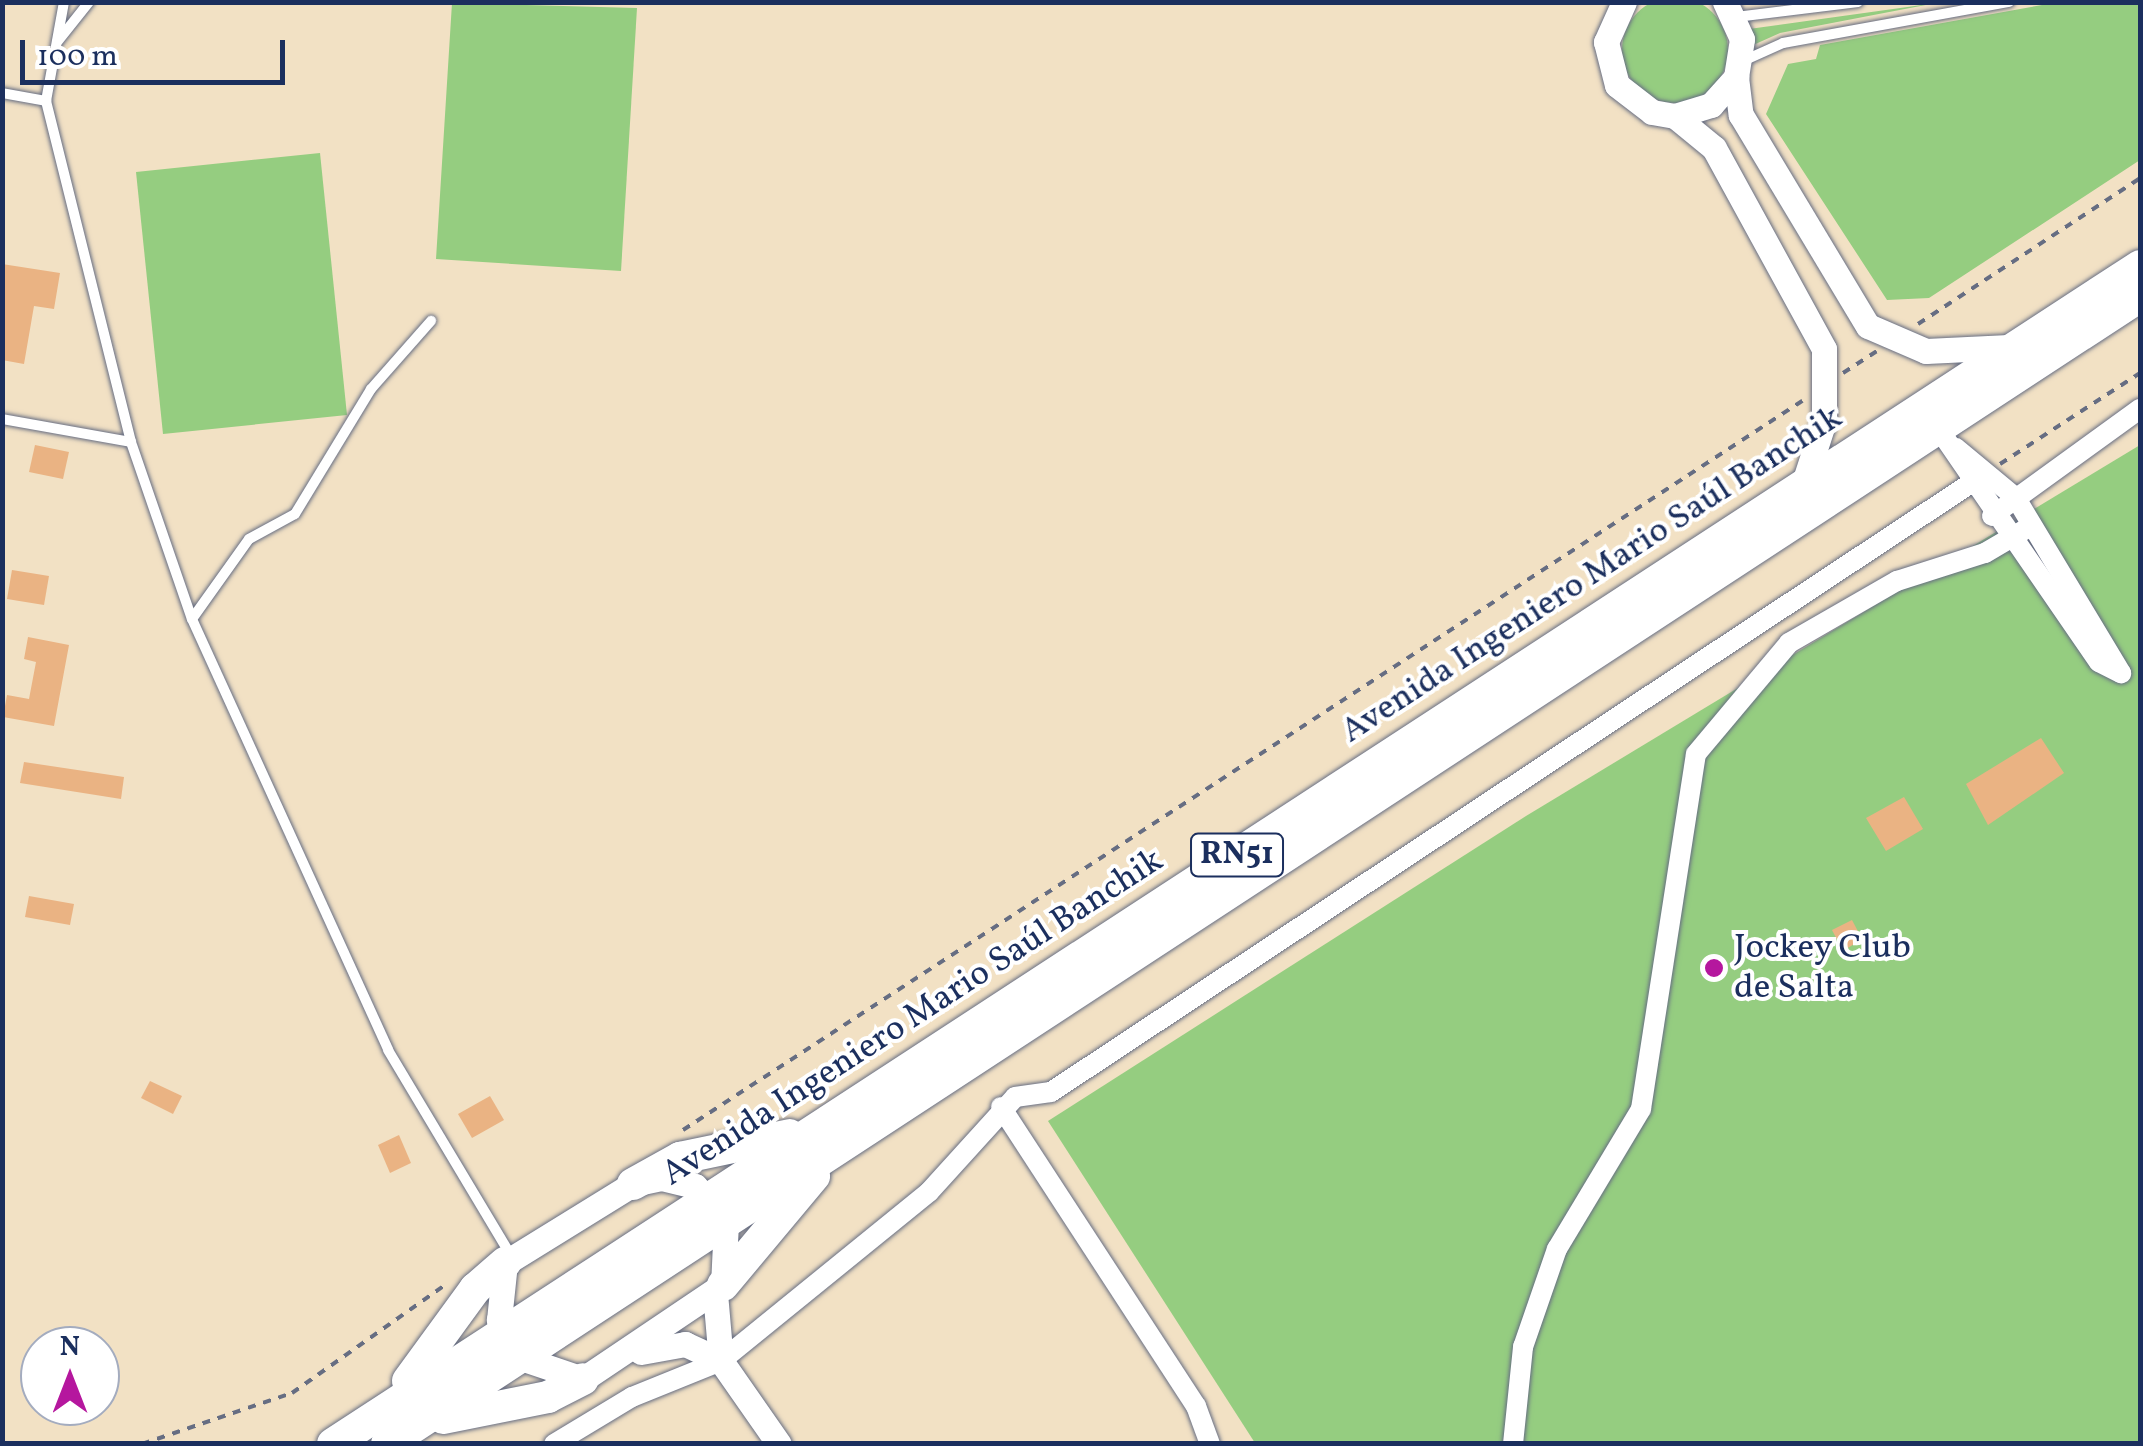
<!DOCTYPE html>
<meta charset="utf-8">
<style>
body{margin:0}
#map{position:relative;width:2143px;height:1446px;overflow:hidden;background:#f2e1c4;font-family:Vollkorn,serif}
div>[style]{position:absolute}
.green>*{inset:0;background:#95cd80}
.round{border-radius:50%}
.building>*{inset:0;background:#eab383}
.path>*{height:4px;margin-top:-2px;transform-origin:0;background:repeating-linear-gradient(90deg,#666d82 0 8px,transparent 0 16px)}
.roads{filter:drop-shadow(0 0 2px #666d82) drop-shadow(0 0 2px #666d82)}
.service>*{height:10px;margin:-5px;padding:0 5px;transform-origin:5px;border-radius:5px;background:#fff}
.minor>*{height:20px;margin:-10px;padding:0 10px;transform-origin:10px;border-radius:10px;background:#fff}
.tertiary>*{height:25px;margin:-12.5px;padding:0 12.5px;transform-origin:12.5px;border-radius:12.5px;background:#fff}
.trunk>*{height:32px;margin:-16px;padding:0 16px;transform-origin:16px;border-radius:16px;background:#fff}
.dots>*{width:28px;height:28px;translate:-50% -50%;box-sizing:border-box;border:5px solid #fff;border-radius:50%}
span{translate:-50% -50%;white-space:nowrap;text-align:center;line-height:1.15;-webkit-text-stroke:8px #fff;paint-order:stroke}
.shield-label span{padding:2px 8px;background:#fff;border:2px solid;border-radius:8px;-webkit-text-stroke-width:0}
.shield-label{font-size:32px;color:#1b2f5e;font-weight:700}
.street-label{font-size:35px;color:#1b2f5e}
.poi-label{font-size:35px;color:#1b2f5e}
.left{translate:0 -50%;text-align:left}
.frame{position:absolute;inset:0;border:5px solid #1b2f5e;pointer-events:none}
.north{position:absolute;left:20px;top:1326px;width:100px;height:100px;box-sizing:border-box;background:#fff;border:2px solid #a4acbf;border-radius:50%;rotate:0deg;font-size:28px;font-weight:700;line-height:40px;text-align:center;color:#1b2f5e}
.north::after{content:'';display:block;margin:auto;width:35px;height:45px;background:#b5179e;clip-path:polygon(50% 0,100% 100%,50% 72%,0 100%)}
.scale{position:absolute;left:20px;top:40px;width:265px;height:45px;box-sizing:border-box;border:5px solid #1b2f5e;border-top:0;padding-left:12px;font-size:30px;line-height:35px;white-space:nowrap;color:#1b2f5e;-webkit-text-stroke:8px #fff;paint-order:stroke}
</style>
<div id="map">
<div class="green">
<div class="round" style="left:1622px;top:-3px;width:106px;height:106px"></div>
<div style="clip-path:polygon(2059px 2px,2140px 3px,2140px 160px,1929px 298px,1887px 300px,1766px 114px,1788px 64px,1816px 59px,1820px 45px)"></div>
<div style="clip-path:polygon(452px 3px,637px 8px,621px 271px,436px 259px)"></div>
<div style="clip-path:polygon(1936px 3px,1780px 33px,1751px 46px,1749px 29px)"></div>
<div style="clip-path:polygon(320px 153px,347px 415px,163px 434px,136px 172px)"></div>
<div style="clip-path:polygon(2140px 445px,2140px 1443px,1255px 1443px,1048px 1121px,1526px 816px)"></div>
</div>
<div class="building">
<div style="clip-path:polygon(2px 264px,60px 273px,54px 309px,34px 306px,24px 364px,2px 360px)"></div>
<div style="clip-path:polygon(35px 445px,69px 452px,63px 479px,29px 472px)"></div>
<div style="clip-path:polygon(12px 570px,49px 576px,44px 605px,7px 599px)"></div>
<div style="clip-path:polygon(28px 637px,69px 645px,54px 726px,3px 717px,7px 695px,29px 699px,36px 662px,24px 659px)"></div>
<div style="clip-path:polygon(2041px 738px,2064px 773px,1988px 825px,1966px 784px)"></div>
<div style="clip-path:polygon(24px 762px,124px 777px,121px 799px,20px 783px)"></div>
<div style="clip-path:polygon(1904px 797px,1923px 829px,1886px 851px,1866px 818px)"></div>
<div style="clip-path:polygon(29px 896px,74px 904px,70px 925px,25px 917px)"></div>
<div style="clip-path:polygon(1852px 920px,1862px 939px,1843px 951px,1832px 930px)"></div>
<div style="clip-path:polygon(150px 1081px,182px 1096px,173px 1114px,141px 1098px)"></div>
<div style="clip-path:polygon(490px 1096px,504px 1120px,472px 1138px,458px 1114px)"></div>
<div style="clip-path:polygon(399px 1135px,411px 1163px,390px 1173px,378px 1145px)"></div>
</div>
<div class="path">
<div style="left:1918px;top:324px;width:266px;rotate:-33.3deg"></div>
<div style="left:1843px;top:373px;width:40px;rotate:-32.9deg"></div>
<div style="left:2000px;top:464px;width:167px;rotate:-33deg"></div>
<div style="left:683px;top:1130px;width:1336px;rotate:-33.08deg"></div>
<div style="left:142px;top:1444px;width:158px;rotate:-18.8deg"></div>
<div style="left:292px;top:1393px;width:187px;rotate:-35.2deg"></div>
</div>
<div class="roads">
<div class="service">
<div style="left:64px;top:2px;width:101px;rotate:100.3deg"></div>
<div style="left:46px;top:101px;width:351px;rotate:76deg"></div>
<div style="left:131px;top:442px;width:187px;rotate:71deg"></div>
<div style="left:192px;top:619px;width:473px;rotate:65.5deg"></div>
<div style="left:388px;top:1050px;width:241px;rotate:59.1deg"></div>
<div style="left:1736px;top:17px;width:123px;rotate:-7deg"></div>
<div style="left:58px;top:41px;width:50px;rotate:-51.5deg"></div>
<div style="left:1743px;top:61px;width:44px;rotate:-24.2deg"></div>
<div style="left:1783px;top:43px;width:230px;rotate:-10.3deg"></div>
<div style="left:2px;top:93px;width:45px;rotate:10.3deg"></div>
<div style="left:2px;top:419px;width:131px;rotate:10.1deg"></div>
<div style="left:192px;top:619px;width:98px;rotate:-54.5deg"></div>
<div style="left:249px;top:539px;width:52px;rotate:-28.5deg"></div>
<div style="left:295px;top:514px;width:146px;rotate:-58.7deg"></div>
<div style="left:371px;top:389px;width:91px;rotate:-48.6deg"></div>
</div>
<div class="minor">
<div style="left:1938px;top:428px;width:284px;rotate:55.5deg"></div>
<div style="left:2099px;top:662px;width:25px;rotate:27deg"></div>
<div style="left:2121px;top:673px;width:204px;rotate:-121deg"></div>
<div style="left:2016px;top:498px;width:78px;rotate:-140.2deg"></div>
<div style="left:1992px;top:516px;width:183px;rotate:-35.9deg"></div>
<div style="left:1001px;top:1107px;width:357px;rotate:56.9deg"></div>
<div style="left:1196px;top:1406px;width:40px;rotate:69.8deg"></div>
<div style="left:554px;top:1444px;width:91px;rotate:-31.1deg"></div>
<div style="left:632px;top:1397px;width:96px;rotate:-22deg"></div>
<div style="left:721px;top:1361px;width:268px;rotate:-39.1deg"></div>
<div style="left:929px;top:1192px;width:128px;rotate:-47.8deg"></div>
<div style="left:1015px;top:1097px;width:36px;rotate:-8deg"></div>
<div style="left:1051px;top:1092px;width:1103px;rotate:-33.5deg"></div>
<div style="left:1513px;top:1444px;width:98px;rotate:-84.1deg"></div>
<div style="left:1523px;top:1347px;width:104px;rotate:-70.9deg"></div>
<div style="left:1557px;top:1249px;width:163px;rotate:-59deg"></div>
<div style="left:1641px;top:1109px;width:359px;rotate:-81.2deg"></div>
<div style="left:1696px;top:754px;width:145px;rotate:-50deg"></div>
<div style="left:1789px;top:643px;width:125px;rotate:-29.9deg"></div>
<div style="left:1897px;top:581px;width:92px;rotate:-17.7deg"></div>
<div style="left:1985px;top:553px;width:53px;rotate:-30.4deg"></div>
</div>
<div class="tertiary">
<div style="left:1624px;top:2px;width:44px;rotate:114.2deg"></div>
<div style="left:1606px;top:42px;width:44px;rotate:75.7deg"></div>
<div style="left:1617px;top:85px;width:44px;rotate:37.6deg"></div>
<div style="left:1652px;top:112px;width:23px;rotate:10deg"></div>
<div style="left:1675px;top:116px;width:38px;rotate:-17deg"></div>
<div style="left:1711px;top:105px;width:38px;rotate:-48deg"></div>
<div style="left:1736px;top:77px;width:38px;rotate:-81deg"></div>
<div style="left:1742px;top:39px;width:41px;rotate:-114.7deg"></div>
<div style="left:1736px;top:77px;width:38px;rotate:83deg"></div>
<div style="left:1741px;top:115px;width:246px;rotate:59deg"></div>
<div style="left:1868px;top:326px;width:63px;rotate:23.3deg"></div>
<div style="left:1926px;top:351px;width:83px;rotate:-2.8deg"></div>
<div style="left:1675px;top:116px;width:50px;rotate:39.4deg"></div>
<div style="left:1714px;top:148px;width:229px;rotate:61.3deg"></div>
<div style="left:1824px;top:349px;width:72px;rotate:90deg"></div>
<div style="left:1824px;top:421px;width:68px;rotate:107.9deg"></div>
<div style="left:662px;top:1178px;width:34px;rotate:14deg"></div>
<div style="left:695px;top:1186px;width:48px;rotate:49.3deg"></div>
<div style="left:726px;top:1222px;width:63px;rotate:92.7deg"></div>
<div style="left:723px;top:1285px;width:169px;rotate:146.1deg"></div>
<div style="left:583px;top:1379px;width:69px;rotate:-161.3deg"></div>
<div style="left:518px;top:1357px;width:42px;rotate:-117.2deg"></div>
<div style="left:499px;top:1320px;width:57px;rotate:-84deg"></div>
<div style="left:505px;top:1263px;width:150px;rotate:-31.7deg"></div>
<div style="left:633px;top:1184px;width:30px;rotate:-12deg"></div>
<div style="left:715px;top:1293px;width:68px;rotate:85deg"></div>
<div style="left:721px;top:1361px;width:101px;rotate:55.1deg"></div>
<div style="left:641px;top:1352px;width:45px;rotate:-10.3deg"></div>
<div style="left:685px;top:1344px;width:40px;rotate:25deg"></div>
</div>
<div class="trunk">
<div style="left:633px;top:1184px;width:54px;rotate:-29deg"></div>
<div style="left:680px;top:1158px;width:112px;rotate:-11.8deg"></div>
<div style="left:723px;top:1285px;width:142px;rotate:-50.1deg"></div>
<div style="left:408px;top:1381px;width:114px;rotate:-53.9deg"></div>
<div style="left:475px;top:1289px;width:40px;rotate:-41deg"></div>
<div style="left:443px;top:1418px;width:107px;rotate:-11.3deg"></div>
<div style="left:548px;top:1397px;width:39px;rotate:-27deg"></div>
<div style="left:333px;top:1444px;width:2157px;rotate:-33.1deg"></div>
<div style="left:387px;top:1444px;width:2095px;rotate:-33.22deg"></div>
</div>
</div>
<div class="dots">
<div style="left:1714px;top:968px;background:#b5179e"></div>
</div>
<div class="shield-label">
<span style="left:1237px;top:855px">RN51</span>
</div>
<div class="street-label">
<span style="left:1592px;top:575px;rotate:-33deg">Avenida Ingeniero Mario Saúl Banchik</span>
<span style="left:913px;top:1018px;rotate:-33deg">Avenida Ingeniero Mario Saúl Banchik</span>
</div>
<div class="poi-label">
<span class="left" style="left:1734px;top:968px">Jockey Club<br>de Salta</span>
</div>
<div class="frame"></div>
<div class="north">N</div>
<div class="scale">100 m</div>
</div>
